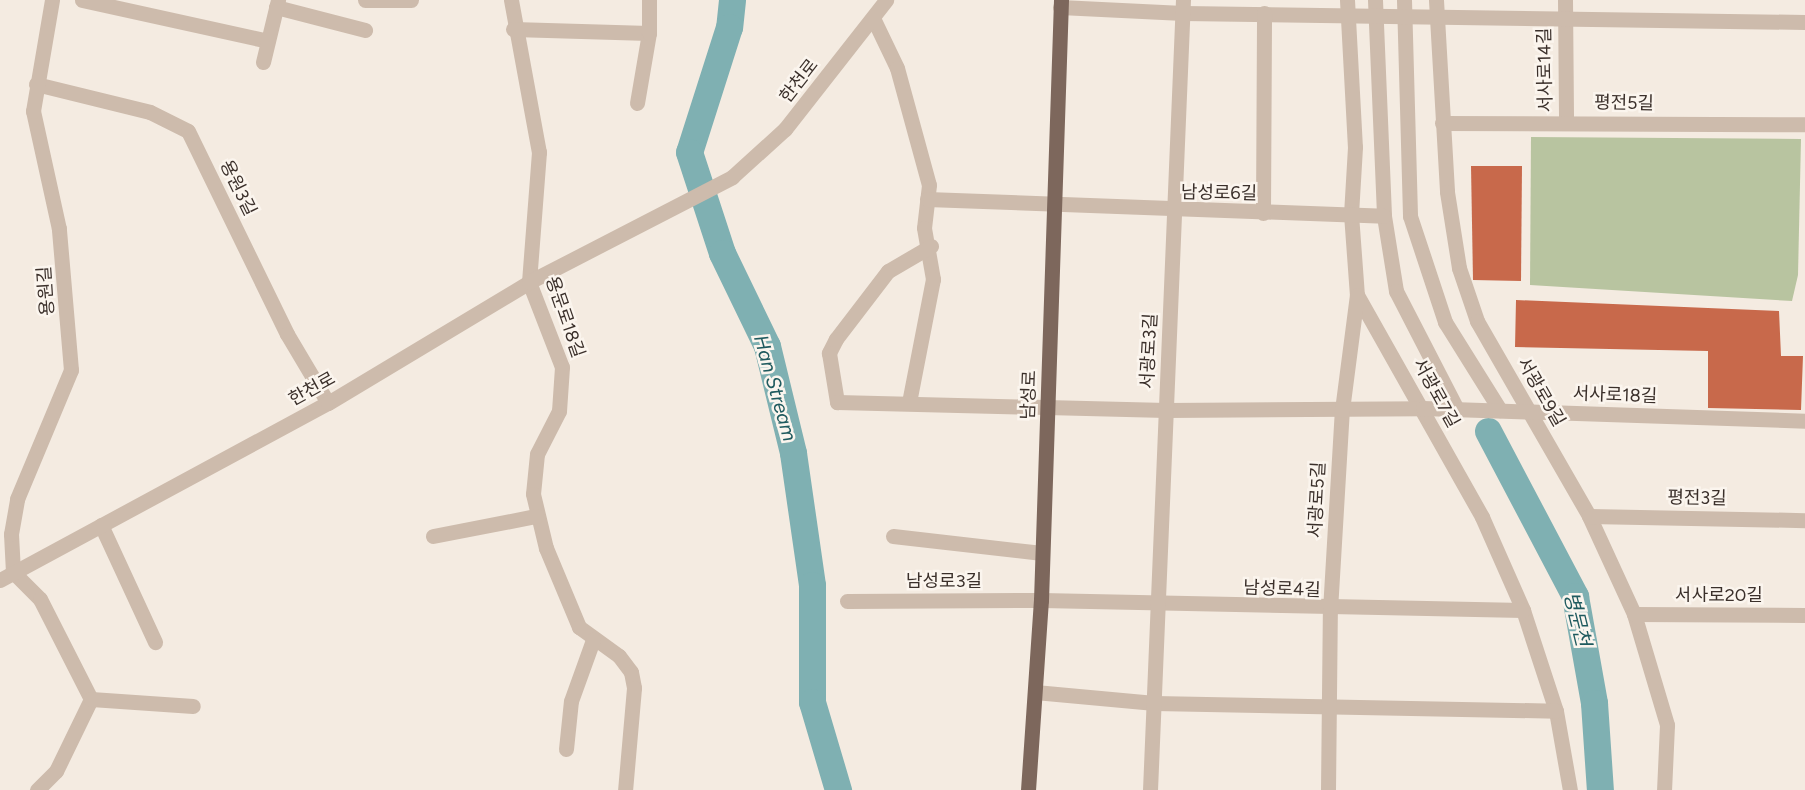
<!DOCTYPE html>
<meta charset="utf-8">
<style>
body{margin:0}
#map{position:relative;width:1805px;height:790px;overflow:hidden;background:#f4ebe1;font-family:Figtree,"Noto Sans KR",sans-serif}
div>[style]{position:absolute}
.green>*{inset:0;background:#b8c4a0}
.river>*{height:27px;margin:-13.5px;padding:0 13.5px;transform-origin:13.5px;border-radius:13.5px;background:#7fb0b2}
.building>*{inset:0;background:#c8694b}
.minor>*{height:15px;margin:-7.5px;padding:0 7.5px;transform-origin:7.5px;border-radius:7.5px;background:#cdbbac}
.major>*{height:15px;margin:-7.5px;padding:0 7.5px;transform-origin:7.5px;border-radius:7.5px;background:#7d675c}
span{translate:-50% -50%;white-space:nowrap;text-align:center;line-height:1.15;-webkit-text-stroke:5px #fbf5ee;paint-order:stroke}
.street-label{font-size:18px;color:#3b302b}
.water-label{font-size:20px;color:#1f5a5e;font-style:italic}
</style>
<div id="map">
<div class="green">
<div style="clip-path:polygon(1531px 137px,1801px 139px,1798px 275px,1792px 301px,1530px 285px)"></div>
</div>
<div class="river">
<div style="left:732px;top:0;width:27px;rotate:96deg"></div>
<div style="left:729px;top:27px;width:131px;rotate:107.7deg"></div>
<div style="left:689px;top:152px;width:106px;rotate:71.9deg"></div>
<div style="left:722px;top:253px;width:103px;rotate:64.2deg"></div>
<div style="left:767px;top:346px;width:110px;rotate:76.3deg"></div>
<div style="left:793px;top:453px;width:133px;rotate:81.8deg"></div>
<div style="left:812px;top:585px;width:117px;rotate:90deg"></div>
<div style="left:812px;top:702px;width:92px;rotate:73.5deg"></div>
<div style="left:1488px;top:431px;width:187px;rotate:62.2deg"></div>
<div style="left:1575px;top:596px;width:109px;rotate:79.9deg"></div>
<div style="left:1594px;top:703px;width:87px;rotate:86.1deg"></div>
</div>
<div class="building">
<div style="clip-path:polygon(1471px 166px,1522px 166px,1521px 281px,1473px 280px)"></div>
<div style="clip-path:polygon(1516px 300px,1779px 311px,1781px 356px,1803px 356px,1801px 410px,1708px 408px,1708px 351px,1515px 347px)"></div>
</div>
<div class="minor">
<div style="left:82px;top:0;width:190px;rotate:12.4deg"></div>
<div style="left:365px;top:0;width:46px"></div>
<div style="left:511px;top:0;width:155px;rotate:79.6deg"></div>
<div style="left:539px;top:152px;width:130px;rotate:94.4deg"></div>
<div style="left:529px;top:282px;width:91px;rotate:68.8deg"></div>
<div style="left:562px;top:367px;width:44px;rotate:93.9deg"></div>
<div style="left:559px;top:411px;width:48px;rotate:117.1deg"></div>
<div style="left:537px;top:454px;width:40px;rotate:95.7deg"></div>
<div style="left:533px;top:494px;width:56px;rotate:76.5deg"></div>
<div style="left:546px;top:548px;width:86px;rotate:67.3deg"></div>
<div style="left:579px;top:627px;width:49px;rotate:35.9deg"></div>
<div style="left:619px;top:656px;width:20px;rotate:53deg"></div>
<div style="left:631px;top:672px;width:16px;rotate:79deg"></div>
<div style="left:634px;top:688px;width:102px;rotate:95deg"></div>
<div style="left:1347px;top:0;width:147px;rotate:86.9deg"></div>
<div style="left:1355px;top:147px;width:67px;rotate:93.4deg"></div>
<div style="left:1351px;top:214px;width:81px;rotate:85.8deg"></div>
<div style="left:1357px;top:295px;width:255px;rotate:60.6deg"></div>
<div style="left:1482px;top:517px;width:102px;rotate:66.2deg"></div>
<div style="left:1523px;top:610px;width:106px;rotate:71.9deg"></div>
<div style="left:1556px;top:711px;width:80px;rotate:80deg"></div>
<div style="left:1375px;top:0;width:216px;rotate:87.6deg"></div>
<div style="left:1384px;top:216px;width:76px;rotate:80.9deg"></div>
<div style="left:1396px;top:291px;width:133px;rotate:62.7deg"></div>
<div style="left:1404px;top:0;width:216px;rotate:88.4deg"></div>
<div style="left:1410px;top:216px;width:112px;rotate:71.7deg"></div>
<div style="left:1445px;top:322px;width:104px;rotate:58deg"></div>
<div style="left:1436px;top:0;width:192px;rotate:86.7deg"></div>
<div style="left:1447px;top:192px;width:77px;rotate:81deg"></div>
<div style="left:1459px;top:268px;width:56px;rotate:71.2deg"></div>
<div style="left:1477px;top:321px;width:225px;rotate:60.1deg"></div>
<div style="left:1589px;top:516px;width:108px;rotate:65.3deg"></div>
<div style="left:1634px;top:614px;width:116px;rotate:73.4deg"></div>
<div style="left:1667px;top:725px;width:65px;rotate:92.6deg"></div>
<div style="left:1565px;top:0;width:122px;rotate:89.5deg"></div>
<div style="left:276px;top:7px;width:92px;rotate:14.5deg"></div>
<div style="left:1060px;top:7px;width:123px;rotate:2.8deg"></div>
<div style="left:1183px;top:13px;width:622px;rotate:0.83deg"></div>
<div style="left:873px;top:18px;width:55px;rotate:64.4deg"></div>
<div style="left:897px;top:68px;width:121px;rotate:74.7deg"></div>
<div style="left:929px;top:185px;width:43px;rotate:96.6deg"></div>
<div style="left:924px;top:228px;width:52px;rotate:80deg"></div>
<div style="left:933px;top:279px;width:126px;rotate:101deg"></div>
<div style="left:513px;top:29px;width:136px;rotate:1.7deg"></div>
<div style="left:263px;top:62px;width:64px;rotate:-76.4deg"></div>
<div style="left:36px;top:84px;width:117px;rotate:13.8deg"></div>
<div style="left:150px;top:112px;width:42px;rotate:26.6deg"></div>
<div style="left:188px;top:131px;width:226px;rotate:64deg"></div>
<div style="left:287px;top:334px;width:80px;rotate:59.3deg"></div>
<div style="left:637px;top:103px;width:71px;rotate:-80.3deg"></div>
<div style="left:649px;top:33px;width:33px;rotate:-90deg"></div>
<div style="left:1442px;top:123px;width:363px;rotate:0.2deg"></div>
<div style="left:927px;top:199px;width:457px;rotate:2.1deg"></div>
<div style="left:1263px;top:213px;width:200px;rotate:-89.7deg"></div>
<div style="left:931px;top:246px;width:50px;rotate:149.8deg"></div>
<div style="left:888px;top:271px;width:86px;rotate:127.4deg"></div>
<div style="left:836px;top:339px;width:16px;rotate:117deg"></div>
<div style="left:829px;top:353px;width:50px;rotate:80.7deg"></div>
<div style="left:837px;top:402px;width:329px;rotate:1.4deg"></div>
<div style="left:1166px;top:410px;width:257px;rotate:-0.4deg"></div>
<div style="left:1423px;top:408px;width:382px;rotate:1.9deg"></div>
<div style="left:1589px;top:516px;width:216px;rotate:1.1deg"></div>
<div style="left:101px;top:525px;width:129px;rotate:65.2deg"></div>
<div style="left:433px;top:536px;width:105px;rotate:-11deg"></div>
<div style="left:893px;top:536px;width:150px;rotate:6.5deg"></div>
<div style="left:13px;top:572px;width:38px;rotate:-93deg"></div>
<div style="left:11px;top:534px;width:36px;rotate:-80deg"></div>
<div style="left:17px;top:499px;width:140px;rotate:-67.3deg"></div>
<div style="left:71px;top:370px;width:142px;rotate:-94.9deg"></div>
<div style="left:59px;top:229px;width:121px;rotate:-102.4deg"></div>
<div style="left:33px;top:111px;width:113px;rotate:-80.3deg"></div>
<div style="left:13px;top:572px;width:38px;rotate:45deg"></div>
<div style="left:40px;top:599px;width:112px;rotate:63deg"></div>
<div style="left:91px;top:699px;width:80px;rotate:115.9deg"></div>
<div style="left:56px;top:771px;width:27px;rotate:135deg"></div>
<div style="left:0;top:580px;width:373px;rotate:-28.4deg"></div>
<div style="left:328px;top:403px;width:235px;rotate:-31deg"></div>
<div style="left:529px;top:282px;width:229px;rotate:-27.3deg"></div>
<div style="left:732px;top:177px;width:72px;rotate:-42.2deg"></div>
<div style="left:785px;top:129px;width:164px;rotate:-51.9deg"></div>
<div style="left:847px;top:601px;width:194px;rotate:-0.3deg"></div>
<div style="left:1041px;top:600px;width:482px;rotate:1.2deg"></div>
<div style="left:1634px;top:614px;width:171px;rotate:0.3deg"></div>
<div style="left:1035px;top:692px;width:120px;rotate:5.3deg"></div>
<div style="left:1154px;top:703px;width:402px;rotate:1.1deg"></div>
<div style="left:91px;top:699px;width:102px;rotate:3.9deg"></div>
<div style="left:566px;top:749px;width:48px;rotate:-84.1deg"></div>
<div style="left:571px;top:701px;width:65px;rotate:-70.2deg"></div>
<div style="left:1150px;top:790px;width:791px;rotate:-87.61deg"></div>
<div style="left:1328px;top:790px;width:180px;rotate:-89.4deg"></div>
<div style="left:1330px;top:610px;width:200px;rotate:-86.6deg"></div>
<div style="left:1342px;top:410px;width:116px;rotate:-82.6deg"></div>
</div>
<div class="major">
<div style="left:1028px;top:790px;width:190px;rotate:-86.1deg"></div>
<div style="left:1041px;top:600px;width:600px;rotate:-88.09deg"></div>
</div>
<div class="street-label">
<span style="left:1545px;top:70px;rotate:-91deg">서사로14길</span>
<span style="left:799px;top:81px;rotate:-52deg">한천로</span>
<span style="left:1624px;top:103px;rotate:1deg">평전5길</span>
<span style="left:238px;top:188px;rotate:64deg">용원3길</span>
<span style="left:1219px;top:193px;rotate:1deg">남성로6길</span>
<span style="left:46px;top:291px;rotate:-94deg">용원길</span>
<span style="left:565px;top:317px;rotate:71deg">용문로18길</span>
<span style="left:1149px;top:351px;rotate:-87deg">서광로3길</span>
<span style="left:312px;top:389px;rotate:-29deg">한천로</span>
<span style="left:1541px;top:392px;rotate:60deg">서광로9길</span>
<span style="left:1436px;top:393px;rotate:61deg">서광로7길</span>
<span style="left:1029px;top:395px;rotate:-88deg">남성로</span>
<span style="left:1615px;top:395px;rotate:2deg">서사로18길</span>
<span style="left:1697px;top:498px;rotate:1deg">평전3길</span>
<span style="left:1317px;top:500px;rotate:-87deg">서광로5길</span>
<span style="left:944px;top:581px">남성로3길</span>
<span style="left:1282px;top:589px;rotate:2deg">남성로4길</span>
<span style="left:1719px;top:595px">서사로20길</span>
</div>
<div class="water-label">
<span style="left:775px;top:388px;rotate:74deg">Han Stream</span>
<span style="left:1577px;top:619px;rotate:76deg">병문천</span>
</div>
</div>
